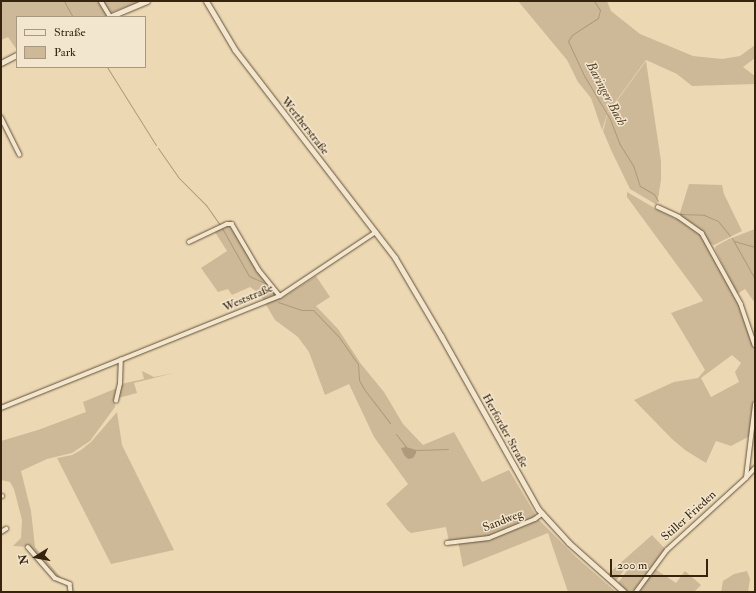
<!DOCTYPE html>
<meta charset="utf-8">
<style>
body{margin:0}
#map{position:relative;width:756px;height:593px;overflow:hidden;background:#ecd8b3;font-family:"IM FELL Double Pica",serif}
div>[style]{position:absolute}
.green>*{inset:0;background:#cdb997}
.water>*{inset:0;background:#ae9b7b}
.stream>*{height:1px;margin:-0.5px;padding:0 0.5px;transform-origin:0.5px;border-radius:0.5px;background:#ae9b7b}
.roads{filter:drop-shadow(0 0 1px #645137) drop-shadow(0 0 1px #645137)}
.minor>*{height:3.5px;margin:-1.75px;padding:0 1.75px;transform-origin:1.75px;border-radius:1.75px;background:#f3e6ce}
.tertiary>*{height:4.5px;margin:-2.25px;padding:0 2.25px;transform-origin:2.25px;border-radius:2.25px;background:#f3e6ce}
.secondary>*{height:5px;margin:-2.5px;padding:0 2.5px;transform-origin:2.5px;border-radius:2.5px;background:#f3e6ce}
span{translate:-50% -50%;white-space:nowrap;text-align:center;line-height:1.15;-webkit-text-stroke:3px #f3e6ce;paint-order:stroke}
.street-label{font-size:12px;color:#37240e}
.water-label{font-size:13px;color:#5b482f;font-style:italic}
.frame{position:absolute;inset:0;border:2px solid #37240e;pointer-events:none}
.legend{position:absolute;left:16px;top:16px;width:130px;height:52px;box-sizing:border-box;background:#f3e6ce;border:1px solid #a89881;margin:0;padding:5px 7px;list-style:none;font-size:12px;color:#37240e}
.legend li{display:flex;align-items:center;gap:8px;height:20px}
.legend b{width:20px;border:1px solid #a89881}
.north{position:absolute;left:16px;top:537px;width:40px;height:40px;-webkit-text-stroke:3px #f3e6ce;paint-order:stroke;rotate:259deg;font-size:11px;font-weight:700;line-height:16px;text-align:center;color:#37240e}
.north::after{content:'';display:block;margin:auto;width:14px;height:18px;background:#37240e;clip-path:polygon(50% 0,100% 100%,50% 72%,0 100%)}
.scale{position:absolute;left:610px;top:559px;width:98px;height:18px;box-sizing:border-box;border:2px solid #37240e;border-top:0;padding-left:5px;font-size:12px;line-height:14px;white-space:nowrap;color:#37240e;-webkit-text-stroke:3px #f3e6ce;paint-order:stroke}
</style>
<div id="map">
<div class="green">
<div style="clip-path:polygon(1px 1px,100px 1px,108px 15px,104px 17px,17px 17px,17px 50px,8px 37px,1px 40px)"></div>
<div style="clip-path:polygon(103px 1px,141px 1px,110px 13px)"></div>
<div style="clip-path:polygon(518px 1px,607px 1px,611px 11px,640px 34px,693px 56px,722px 59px,740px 56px,755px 45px,755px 58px,743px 67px,755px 76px,755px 84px,692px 86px,677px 74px,646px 60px,608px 112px,602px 130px,591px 98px,578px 82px,567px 60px)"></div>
<div style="clip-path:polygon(646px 61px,661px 161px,661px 180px,657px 205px,630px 189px,612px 152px,603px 131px,608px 113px)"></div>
<div style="clip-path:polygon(689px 184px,722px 185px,724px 194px,742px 231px,714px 245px,710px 244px,697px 227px,679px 216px)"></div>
<div style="clip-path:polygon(evenodd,627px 192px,658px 210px,676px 219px,676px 217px,700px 232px,742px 310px,752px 336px,755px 352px,755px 373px,752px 374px,755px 373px,755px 395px,750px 436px,731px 446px,716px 441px,706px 463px,685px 450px,672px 439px,634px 400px,674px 382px,698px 378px,705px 370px,671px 313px,703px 301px,702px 299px,627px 197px,627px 192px,732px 355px,741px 363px,735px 372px,739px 382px,711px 397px,701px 378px,732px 355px)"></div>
<div style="clip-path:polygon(231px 220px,260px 269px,282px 298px,316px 276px,330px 297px,316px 306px,338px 329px,361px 364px,384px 392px,403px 424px,423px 445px,454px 432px,482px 482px,509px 470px,538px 519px,576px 557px,616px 592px,568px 592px,548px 533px,463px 567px,458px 541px,449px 542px,446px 527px,411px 533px,407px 530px,386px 504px,408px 484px,374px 437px,349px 384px,325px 395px,309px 352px,298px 337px,275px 320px,259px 293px,250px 287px,232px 295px,228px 289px,218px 292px,201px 268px,227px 251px,213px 229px)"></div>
<div style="clip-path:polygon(755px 229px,755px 303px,745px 289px,737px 294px,715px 249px,716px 246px,729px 239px)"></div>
<div style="clip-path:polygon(142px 371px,154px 377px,174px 373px,134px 383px,137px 393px,118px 398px,121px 384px,144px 379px)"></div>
<div style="clip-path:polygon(117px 388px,114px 398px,115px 407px,90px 441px,72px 453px,47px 459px,21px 471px,31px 511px,35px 547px,63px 580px,56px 577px,28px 547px,13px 546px,21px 538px,22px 520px,14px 489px,10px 482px,1px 480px,1px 441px,38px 430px,86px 412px,83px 402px)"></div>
<div style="clip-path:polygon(117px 412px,122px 445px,174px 550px,111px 564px,57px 458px,72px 455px,81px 450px,91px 442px)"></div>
<div style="clip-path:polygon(652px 535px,665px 549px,635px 592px,628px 592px,618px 583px,631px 565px,628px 564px,616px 581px,608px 574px)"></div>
<div style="clip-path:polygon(655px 569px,676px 583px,685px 571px,701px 585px,694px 592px,638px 592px)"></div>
<div style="clip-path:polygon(747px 571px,750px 579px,748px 592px,721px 592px,723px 581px,734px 574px)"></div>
</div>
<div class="water">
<div style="clip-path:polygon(406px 447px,416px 450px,416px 453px,413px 458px,408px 459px,404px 455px,401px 448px)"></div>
</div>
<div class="stream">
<div style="left:64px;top:1px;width:18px;rotate:61deg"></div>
<div style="left:594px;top:1px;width:11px;rotate:56deg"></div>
<div style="left:600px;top:10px;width:8px;rotate:104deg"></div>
<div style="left:598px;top:18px;width:31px;rotate:147deg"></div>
<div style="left:572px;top:35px;width:7px;rotate:124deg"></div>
<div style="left:568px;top:41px;width:40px;rotate:65deg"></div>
<div style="left:585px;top:77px;width:49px;rotate:59.2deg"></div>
<div style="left:610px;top:119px;width:26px;rotate:69deg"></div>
<div style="left:619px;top:143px;width:26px;rotate:58deg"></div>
<div style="left:633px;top:165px;width:22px;rotate:72deg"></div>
<div style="left:640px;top:186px;width:16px;rotate:30deg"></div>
<div style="left:654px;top:194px;width:8px;rotate:60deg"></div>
<div style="left:107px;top:67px;width:92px;rotate:57.9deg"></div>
<div style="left:158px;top:148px;width:35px;rotate:55deg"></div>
<div style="left:178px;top:177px;width:40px;rotate:45deg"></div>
<div style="left:206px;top:205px;width:24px;rotate:55deg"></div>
<div style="left:679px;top:214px;width:25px;rotate:2deg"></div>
<div style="left:704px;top:215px;width:15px;rotate:23deg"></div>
<div style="left:718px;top:221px;width:19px;rotate:51deg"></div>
<div style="left:222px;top:228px;width:55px;rotate:60.6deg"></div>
<div style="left:249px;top:276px;width:17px;rotate:24deg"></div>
<div style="left:265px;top:283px;width:16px;rotate:52deg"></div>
<div style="left:732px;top:238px;width:47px;rotate:60.7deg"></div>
<div style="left:734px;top:241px;width:22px;rotate:16deg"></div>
<div style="left:278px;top:302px;width:24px;rotate:19deg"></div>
<div style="left:301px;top:310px;width:12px"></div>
<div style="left:313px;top:310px;width:37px;rotate:46deg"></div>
<div style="left:339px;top:337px;width:33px;rotate:55deg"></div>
<div style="left:358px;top:364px;width:16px;rotate:86deg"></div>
<div style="left:359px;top:380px;width:10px;rotate:61deg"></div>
<div style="left:364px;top:389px;width:43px;rotate:52.6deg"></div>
<div style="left:396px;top:434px;width:16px;rotate:52deg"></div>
<div style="left:416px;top:450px;width:32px;rotate:-2deg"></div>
</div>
<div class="roads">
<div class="minor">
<div style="left:101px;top:1px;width:17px;rotate:59deg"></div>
<div style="left:1px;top:117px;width:42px;rotate:63.4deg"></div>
<div style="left:658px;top:207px;width:23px;rotate:25deg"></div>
<div style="left:679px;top:217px;width:28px;rotate:35deg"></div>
<div style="left:702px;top:233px;width:81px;rotate:61.2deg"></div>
<div style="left:741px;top:304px;width:43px;rotate:71.1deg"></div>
<div style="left:189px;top:242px;width:42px;rotate:-25.3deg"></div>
<div style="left:227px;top:224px;width:5px"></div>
<div style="left:232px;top:224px;width:53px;rotate:59.6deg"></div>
<div style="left:259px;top:270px;width:33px;rotate:51deg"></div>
<div style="left:116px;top:401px;width:17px;rotate:-77deg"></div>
<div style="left:120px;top:384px;width:24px;rotate:-88deg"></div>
<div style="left:1px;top:408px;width:301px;rotate:-21.9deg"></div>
<div style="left:280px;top:296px;width:115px;rotate:-33.7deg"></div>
<div style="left:746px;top:478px;width:13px;rotate:-48deg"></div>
<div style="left:1px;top:496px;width:1px"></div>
<div style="left:1px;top:532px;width:6px;rotate:-31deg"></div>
<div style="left:447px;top:543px;width:42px;rotate:-6.8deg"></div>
<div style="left:489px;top:538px;width:50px;rotate:-22.4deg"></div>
<div style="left:535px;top:519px;width:9px;rotate:-36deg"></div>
<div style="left:28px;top:547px;width:41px;rotate:48.9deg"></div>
<div style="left:55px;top:578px;width:16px;rotate:22deg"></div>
<div style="left:70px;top:584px;width:8px;rotate:83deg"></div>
<div style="left:636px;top:592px;width:52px;rotate:-53.6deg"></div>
<div style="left:667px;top:550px;width:107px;rotate:-42.3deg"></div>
<div style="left:746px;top:478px;width:74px;rotate:-83deg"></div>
</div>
<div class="tertiary">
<div style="left:109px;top:17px;width:41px;rotate:-22.8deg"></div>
<div style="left:1px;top:63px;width:18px;rotate:-27deg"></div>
</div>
<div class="secondary">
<div style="left:206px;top:1px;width:57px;rotate:59.4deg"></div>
<div style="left:235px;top:50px;width:262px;rotate:52.4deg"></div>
<div style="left:395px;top:258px;width:91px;rotate:59.5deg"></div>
<div style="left:441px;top:336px;width:198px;rotate:60.7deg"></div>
<div style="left:538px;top:509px;width:46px;rotate:47.6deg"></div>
<div style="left:569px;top:543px;width:74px;rotate:41.7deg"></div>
</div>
</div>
<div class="street-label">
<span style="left:305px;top:126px;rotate:52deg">Wertherstraße</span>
<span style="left:248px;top:298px;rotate:-23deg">Weststraße</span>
<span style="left:505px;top:431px;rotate:61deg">Herforder Straße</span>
<span style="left:689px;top:516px;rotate:-42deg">Stiller Frieden</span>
<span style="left:503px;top:521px;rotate:-21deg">Sandweg</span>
</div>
<div class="water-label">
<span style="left:606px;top:94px;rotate:62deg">Baringer Bach</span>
</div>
<div class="frame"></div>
<ul class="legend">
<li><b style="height:5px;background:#f3e6ce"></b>Straße</li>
<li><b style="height:11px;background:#cdb997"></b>Park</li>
</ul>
<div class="north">N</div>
<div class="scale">200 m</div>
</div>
